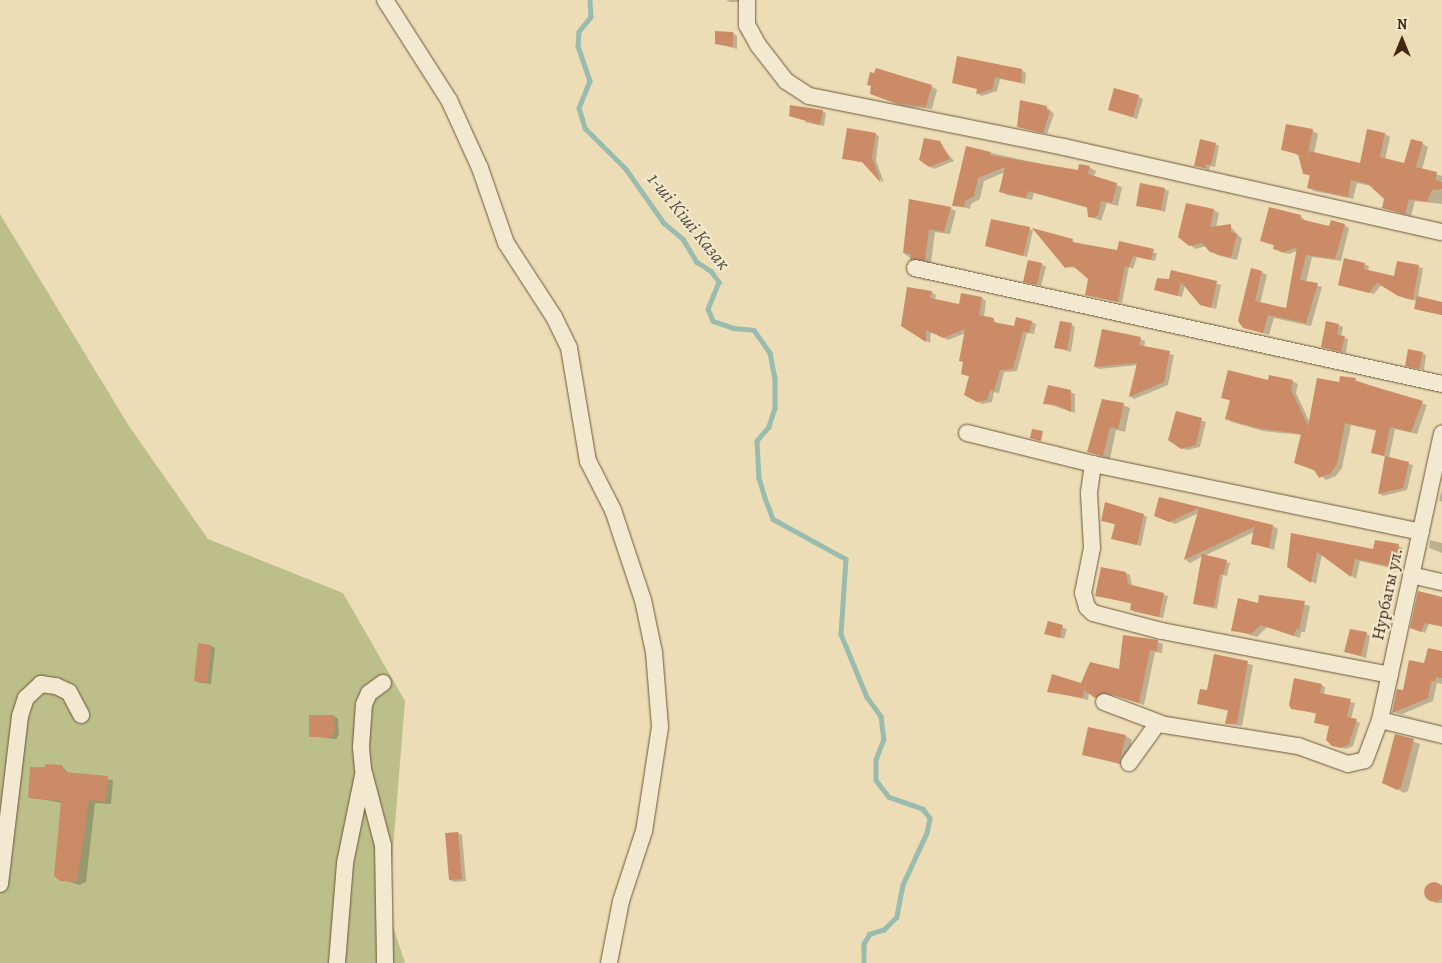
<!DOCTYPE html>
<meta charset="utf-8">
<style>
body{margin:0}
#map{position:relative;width:1442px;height:963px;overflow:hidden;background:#edddb6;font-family:Alegreya,serif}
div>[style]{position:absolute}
.green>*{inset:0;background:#bdbf8a}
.shadow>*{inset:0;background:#0003}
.stream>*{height:4.5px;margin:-2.25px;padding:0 2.25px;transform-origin:2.25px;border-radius:2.25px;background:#99bcae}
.building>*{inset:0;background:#cb8b67}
.round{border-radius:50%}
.roads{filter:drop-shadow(0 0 1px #6e563b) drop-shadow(0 0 1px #6e563b)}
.minor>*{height:16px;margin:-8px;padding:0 8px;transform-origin:8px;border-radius:8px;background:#f3e9d0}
span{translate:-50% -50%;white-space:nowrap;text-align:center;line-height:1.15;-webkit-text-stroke:4px #f3e9d0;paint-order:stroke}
.street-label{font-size:18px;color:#432912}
.water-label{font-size:19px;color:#584e39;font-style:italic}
.north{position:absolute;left:1377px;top:15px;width:50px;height:50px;-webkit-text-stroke:4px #f3e9d0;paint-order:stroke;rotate:0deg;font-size:14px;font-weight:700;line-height:20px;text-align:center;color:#432912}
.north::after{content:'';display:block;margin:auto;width:18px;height:22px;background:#432912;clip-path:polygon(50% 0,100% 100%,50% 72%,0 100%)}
</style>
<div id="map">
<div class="green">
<div style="clip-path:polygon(0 214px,129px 426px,208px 539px,343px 593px,405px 701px,388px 911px,405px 963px,0 963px)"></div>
</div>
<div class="shadow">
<div style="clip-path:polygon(726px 0,741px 0,741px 2px,730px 2px)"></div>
<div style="clip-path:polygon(733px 33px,737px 36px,737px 49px,716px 43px)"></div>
<div style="clip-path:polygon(958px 58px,1022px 70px,1026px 73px,1025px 84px,1000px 79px,997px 91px,982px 96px,978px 94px,979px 89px,953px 83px)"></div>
<div style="clip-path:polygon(931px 86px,937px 90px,932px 109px,902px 106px,871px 94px)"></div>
<div style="clip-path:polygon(1138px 96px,1143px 99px,1137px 119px,1110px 110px)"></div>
<div style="clip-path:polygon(1047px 107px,1054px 114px,1047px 134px,1018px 127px)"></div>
<div style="clip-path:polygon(822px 111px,826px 113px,824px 126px,804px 122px)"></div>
<div style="clip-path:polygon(1313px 131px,1318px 134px,1314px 154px,1361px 164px,1385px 134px,1390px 137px,1385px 160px,1405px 165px,1411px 141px,1423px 144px,1428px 147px,1422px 170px,1442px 176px,1442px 204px,1415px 201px,1411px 216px,1384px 208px,1385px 198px,1372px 186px,1357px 183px,1353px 199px,1314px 191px,1309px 188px,1310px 176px,1304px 173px,1300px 156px,1282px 149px)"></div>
<div style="clip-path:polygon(875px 134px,879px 136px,876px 160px,884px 183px,865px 163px,844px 158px)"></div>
<div style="clip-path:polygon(939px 143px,954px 161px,934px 169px,929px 166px)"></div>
<div style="clip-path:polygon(1215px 144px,1219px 146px,1215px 167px,1210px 166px,1209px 170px,1195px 165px)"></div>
<div style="clip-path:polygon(991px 153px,1079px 172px,1089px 167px,1096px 171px,1094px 177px,1122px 187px,1118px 206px,1107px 203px,1101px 221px,1089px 216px,1088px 208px,1034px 193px,1032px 200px,1007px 195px,1001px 191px,1005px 172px,984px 181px,980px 199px,971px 204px,970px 209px,954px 205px)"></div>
<div style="clip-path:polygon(1164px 189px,1169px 191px,1165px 212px,1137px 205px)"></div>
<div style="clip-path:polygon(950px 208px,956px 211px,950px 234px,935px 232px,931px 263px,911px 259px,904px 253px)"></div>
<div style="clip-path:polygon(1270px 208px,1301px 216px,1306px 222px,1330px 228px,1344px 225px,1349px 228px,1341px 261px,1312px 257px,1306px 282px,1322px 287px,1311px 326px,1274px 318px,1269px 335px,1244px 327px,1262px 272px,1267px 275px,1260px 304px,1287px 310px,1297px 251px,1289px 254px,1280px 252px,1275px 246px,1262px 241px)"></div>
<div style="clip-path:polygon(1214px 210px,1219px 213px,1216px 228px,1230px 226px,1242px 239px,1237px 260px,1217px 255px,1206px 246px,1196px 249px,1190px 245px)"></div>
<div style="clip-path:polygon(992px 221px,1033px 230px,1027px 257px,986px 245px)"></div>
<div style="clip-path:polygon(1072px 240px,1076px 244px,1118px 251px,1157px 253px,1155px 261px,1137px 257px,1133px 269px,1129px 267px,1122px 303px,1086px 294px,1089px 279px,1077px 268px,1066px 267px)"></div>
<div style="clip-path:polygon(1398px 262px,1423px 268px,1418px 297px,1442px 303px,1442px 315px,1419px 310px,1417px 301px,1404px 298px,1382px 284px,1374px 294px,1339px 285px,1364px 264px,1369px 266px,1368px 271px,1395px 277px)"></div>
<div style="clip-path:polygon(1042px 264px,1046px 267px,1041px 286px,1025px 281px)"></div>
<div style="clip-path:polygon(1172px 271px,1221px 285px,1216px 309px,1200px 304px,1185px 285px,1182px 297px,1156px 290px,1170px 281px)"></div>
<div style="clip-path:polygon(931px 292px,936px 295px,935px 300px,960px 305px,982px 298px,986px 301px,984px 317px,993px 319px,997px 324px,1015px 327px,1032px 322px,1036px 324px,1034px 334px,1027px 333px,1017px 371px,1004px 372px,999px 393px,994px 392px,992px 402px,982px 404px,966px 395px,970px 377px,962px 374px,966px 333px,948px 340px,931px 331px,930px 343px,902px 326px)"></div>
<div style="clip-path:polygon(1071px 324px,1075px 327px,1071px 352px,1055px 347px)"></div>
<div style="clip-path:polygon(1339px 325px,1343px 327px,1341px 337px,1348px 339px,1346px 353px,1323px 346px)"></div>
<div style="clip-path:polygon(1140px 339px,1145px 341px,1144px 347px,1174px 355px,1168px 385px,1134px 399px,1130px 396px,1138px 365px,1099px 369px,1095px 367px)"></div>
<div style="clip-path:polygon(1422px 353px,1426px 355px,1424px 370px,1407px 365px)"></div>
<div style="clip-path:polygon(1355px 380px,1427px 405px,1417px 434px,1395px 429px,1389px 458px,1413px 465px,1407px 490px,1383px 496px,1379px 493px,1386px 457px,1372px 452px,1377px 431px,1351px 425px,1342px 468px,1336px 476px,1326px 480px,1316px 471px,1295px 463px,1302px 435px,1263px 431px,1232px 422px,1227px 419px,1231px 401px,1222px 398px,1269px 381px,1292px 381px,1298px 384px,1296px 393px,1310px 423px,1340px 384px)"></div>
<div style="clip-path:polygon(1070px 392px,1075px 394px,1075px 413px,1045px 403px)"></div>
<div style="clip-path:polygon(1123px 405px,1130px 408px,1125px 432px,1116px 430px,1110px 459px,1089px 452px)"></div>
<div style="clip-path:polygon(1177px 413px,1206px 422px,1200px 447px,1187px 450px,1182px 448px)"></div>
<div style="clip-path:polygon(1442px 489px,1442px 502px,1439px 500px)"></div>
<div style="clip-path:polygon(1160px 499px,1273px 526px,1278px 529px,1274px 550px,1252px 543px,1254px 532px,1204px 556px,1230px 563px,1227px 576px,1223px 575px,1217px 609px,1198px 605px,1194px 603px,1203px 556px,1190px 563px,1186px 560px,1199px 513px,1175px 524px,1161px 518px)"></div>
<div style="clip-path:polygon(1143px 515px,1147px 517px,1141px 546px,1113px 539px,1116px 525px,1102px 520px)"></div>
<div style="clip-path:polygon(1292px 535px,1374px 551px,1398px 546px,1403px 548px,1399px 570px,1360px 561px,1356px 579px,1322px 554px,1316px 584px,1288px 567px)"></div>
<div style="clip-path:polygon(1430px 540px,1442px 543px,1442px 553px,1429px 548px)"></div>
<div style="clip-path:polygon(1125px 573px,1130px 575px,1132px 586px,1168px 596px,1163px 618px,1135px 612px,1131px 609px,1133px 604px,1096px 595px)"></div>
<div style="clip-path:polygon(1282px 598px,1310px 606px,1305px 632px,1301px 632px,1300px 638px,1267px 627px,1257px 637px,1233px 630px,1259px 604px)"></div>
<div style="clip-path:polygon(1442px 598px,1442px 627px,1429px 624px,1425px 633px,1412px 628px)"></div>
<div style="clip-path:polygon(1048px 623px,1067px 629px,1064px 639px,1046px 633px)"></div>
<div style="clip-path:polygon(1366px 634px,1370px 636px,1366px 658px,1346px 652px)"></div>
<div style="clip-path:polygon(1158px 642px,1163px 644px,1162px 653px,1155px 652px,1144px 705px,1113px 695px,1101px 700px,1089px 692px,1088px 700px,1049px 691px,1081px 685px,1120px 671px)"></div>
<div style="clip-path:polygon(211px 646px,215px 648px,211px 684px,200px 683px,196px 681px)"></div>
<div style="clip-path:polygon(1442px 652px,1442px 684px,1437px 683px,1433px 701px,1402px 714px,1424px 721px,1393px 712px,1425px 664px)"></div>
<div style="clip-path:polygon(1215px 656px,1253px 665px,1242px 726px,1227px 724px,1229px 711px,1199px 704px,1208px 691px)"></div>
<div style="clip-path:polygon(1321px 685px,1325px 687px,1324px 695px,1355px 703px,1351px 719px,1360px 723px,1353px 746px,1346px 749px,1333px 745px,1330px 727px,1316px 722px,1317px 714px,1292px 708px)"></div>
<div style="clip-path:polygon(334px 716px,338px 719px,339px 734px,336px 739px,310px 736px)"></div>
<div style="clip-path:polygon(1396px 735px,1420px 744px,1408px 791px,1404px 793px,1384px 782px)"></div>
<div style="clip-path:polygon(1126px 736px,1132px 740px,1126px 766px,1084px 755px)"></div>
<div style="clip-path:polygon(62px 766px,69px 774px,113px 780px,111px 804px,95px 803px,86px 882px,79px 885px,58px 878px,62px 803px,29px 797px,31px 768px)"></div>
<div style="clip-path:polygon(458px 833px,462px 835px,466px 881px,454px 882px,450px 880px)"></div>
<div style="clip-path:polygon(1430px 884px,1442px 886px,1442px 903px,1435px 903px,1426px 896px)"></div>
</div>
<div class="stream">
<div style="left:590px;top:0;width:17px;rotate:87deg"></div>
<div style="left:591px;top:17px;width:19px;rotate:129deg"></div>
<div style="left:579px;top:32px;width:14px;rotate:94deg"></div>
<div style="left:578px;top:46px;width:37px;rotate:71deg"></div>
<div style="left:590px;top:81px;width:29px;rotate:112deg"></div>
<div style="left:579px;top:108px;width:21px;rotate:73deg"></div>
<div style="left:585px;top:128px;width:58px;rotate:45deg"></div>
<div style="left:626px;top:169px;width:66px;rotate:54.9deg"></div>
<div style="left:664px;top:223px;width:25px;rotate:40deg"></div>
<div style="left:683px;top:239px;width:27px;rotate:59deg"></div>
<div style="left:697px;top:262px;width:17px;rotate:33deg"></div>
<div style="left:711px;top:271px;width:14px;rotate:54deg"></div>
<div style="left:719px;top:282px;width:29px;rotate:112deg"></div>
<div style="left:708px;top:309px;width:13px;rotate:67deg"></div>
<div style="left:713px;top:321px;width:21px;rotate:19deg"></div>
<div style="left:733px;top:328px;width:21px;rotate:5deg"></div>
<div style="left:754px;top:330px;width:28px;rotate:55deg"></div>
<div style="left:770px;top:353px;width:25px;rotate:79deg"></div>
<div style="left:775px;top:378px;width:30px;rotate:90deg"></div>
<div style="left:775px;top:408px;width:20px;rotate:108deg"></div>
<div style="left:769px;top:427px;width:18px;rotate:131deg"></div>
<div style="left:757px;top:441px;width:37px;rotate:87deg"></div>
<div style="left:759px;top:478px;width:21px;rotate:73deg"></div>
<div style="left:765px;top:498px;width:22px;rotate:69deg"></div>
<div style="left:773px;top:519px;width:83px;rotate:28.7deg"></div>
<div style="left:846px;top:559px;width:75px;rotate:93.8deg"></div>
<div style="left:841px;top:634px;width:68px;rotate:67.6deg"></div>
<div style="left:867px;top:697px;width:24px;rotate:54deg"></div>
<div style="left:881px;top:716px;width:23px;rotate:83deg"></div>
<div style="left:884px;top:739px;width:22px;rotate:111deg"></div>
<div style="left:876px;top:760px;width:20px;rotate:90deg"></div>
<div style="left:876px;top:780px;width:21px;rotate:53deg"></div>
<div style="left:889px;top:797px;width:36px;rotate:19deg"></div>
<div style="left:923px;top:809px;width:11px;rotate:52deg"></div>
<div style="left:930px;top:818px;width:15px;rotate:101deg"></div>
<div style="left:927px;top:833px;width:57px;rotate:114.8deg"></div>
<div style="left:903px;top:885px;width:33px;rotate:101deg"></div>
<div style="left:897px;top:917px;width:18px;rotate:135deg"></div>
<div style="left:884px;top:930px;width:15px;rotate:164deg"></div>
<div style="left:870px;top:934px;width:12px;rotate:121deg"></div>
<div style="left:864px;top:944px;width:19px;rotate:90deg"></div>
</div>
<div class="building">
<div style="clip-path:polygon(715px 31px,733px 32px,733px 47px,715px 44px)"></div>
<div style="clip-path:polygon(957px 56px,1022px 69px,1021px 83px,995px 77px,993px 89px,976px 94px,977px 89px,952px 83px)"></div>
<div style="clip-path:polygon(876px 68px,932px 85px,926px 107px,895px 103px,870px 94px,871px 86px,867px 85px,870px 72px,874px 73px)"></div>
<div style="clip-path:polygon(1114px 88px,1139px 95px,1133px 117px,1108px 110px)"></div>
<div style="clip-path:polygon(1020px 100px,1047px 106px,1046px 110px,1050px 111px,1043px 133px,1017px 127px)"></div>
<div style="clip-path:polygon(790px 105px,823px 110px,820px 125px,789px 116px)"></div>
<div style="clip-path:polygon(1286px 124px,1313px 129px,1306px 162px,1309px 151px,1360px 163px,1367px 129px,1385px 133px,1380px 157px,1404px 163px,1411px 139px,1423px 142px,1416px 167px,1437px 172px,1435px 180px,1442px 182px,1442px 189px,1432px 190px,1427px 202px,1409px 199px,1405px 214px,1382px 208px,1384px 199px,1368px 184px,1351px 180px,1348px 197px,1307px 188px,1310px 175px,1303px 174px,1298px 154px,1281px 150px)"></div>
<div style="clip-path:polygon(847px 128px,876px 133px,872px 157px,881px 183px,862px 162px,842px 159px)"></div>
<div style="clip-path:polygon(924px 138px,940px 141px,950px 159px,929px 167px,919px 160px)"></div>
<div style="clip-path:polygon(1200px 139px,1216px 143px,1211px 165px,1206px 164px,1205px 168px,1194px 166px)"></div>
<div style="clip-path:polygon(966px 146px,991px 152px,990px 155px,1078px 170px,1079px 164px,1090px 166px,1088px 174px,1117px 183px,1112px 203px,1101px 201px,1098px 215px,1094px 218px,1088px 217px,1087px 207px,1028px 191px,1026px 198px,999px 192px,1005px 167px,978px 178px,974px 196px,965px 201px,964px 207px,952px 206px)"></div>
<div style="clip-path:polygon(1140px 183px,1165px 188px,1161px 210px,1136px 206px)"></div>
<div style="clip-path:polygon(909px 199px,951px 207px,944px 232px,929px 229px,925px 260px,910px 260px,911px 254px,903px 253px)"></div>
<div style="clip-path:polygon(1186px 203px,1214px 209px,1210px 227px,1231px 224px,1231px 232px,1237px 234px,1231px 258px,1210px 252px,1202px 243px,1189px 246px,1178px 237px)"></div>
<div style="clip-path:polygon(1269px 207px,1301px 215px,1300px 219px,1329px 226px,1331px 220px,1345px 224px,1335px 259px,1306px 255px,1300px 280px,1318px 283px,1306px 323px,1268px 315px,1263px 333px,1243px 328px,1238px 321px,1251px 268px,1262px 271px,1255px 301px,1286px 308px,1297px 247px,1283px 252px,1273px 249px,1274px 245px,1260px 241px)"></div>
<div style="clip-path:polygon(991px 219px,1030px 227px,1023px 256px,985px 246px)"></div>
<div style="clip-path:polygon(1032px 228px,1073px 239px,1072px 242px,1117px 250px,1119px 241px,1154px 249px,1151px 260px,1133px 256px,1129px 267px,1125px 266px,1118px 302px,1085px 295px,1088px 279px,1073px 266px,1065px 268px)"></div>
<div style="clip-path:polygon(1344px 258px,1365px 263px,1364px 269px,1394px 276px,1397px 261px,1419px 265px,1413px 300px,1398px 296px,1377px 283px,1369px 293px,1338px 285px)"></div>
<div style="clip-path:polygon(1028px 260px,1042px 263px,1037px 285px,1023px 282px)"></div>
<div style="clip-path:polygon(1171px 270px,1217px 281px,1211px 308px,1200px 305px,1181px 282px,1178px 296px,1154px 290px,1157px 278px,1169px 279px)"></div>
<div style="clip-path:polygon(907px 287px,932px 291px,930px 298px,959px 304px,961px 293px,982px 297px,979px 315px,994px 318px,993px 322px,1014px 326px,1016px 317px,1032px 321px,1029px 333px,1023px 331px,1013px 369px,1000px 370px,994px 391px,990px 390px,987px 400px,977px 402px,964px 395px,969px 376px,961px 374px,963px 362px,959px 361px,965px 329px,943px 338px,926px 330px,926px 342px,901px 326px)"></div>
<div style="clip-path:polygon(1417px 296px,1442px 302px,1442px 315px,1414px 309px)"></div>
<div style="clip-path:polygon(1060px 321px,1072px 323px,1067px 350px,1054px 348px)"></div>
<div style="clip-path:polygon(1326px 321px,1339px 324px,1337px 335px,1345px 336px,1341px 352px,1321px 347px)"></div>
<div style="clip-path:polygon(1102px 329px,1141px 337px,1139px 345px,1170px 351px,1164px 382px,1129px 397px,1137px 363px,1094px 367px)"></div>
<div style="clip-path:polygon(1408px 349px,1423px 352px,1419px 369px,1405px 366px)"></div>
<div style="clip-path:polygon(1228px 370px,1268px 380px,1269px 375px,1293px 380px,1291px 390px,1308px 426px,1317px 378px,1339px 382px,1340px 376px,1356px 378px,1355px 381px,1423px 401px,1411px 432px,1390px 427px,1384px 456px,1371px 453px,1376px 430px,1345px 423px,1337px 464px,1331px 473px,1319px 478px,1314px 470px,1294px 463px,1301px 434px,1257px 428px,1225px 419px,1230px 400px,1221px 398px)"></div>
<div style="clip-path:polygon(1048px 385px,1071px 390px,1071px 412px,1057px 405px,1043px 404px)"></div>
<div style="clip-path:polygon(1102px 399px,1124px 403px,1118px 429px,1110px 427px,1103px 456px,1087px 452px)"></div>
<div style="clip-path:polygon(1176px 411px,1202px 418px,1196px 445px,1181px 449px,1168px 440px)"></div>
<div style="clip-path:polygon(1032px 429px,1043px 431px,1041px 441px,1030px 438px)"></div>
<div style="clip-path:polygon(1385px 456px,1409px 462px,1403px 488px,1378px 494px)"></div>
<div style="clip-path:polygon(1159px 497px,1273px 525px,1269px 548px,1251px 544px,1254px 527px,1184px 560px,1199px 508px,1169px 522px,1154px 516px)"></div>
<div style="clip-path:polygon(1105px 502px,1144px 514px,1137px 545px,1111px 539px,1115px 524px,1101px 521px)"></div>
<div style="clip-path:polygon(1291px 533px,1373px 549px,1375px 540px,1399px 544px,1394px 567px,1355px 559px,1351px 577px,1317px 552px,1311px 583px,1287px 567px)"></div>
<div style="clip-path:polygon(1202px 554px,1227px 560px,1223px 575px,1220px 574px,1214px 607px,1193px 604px)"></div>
<div style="clip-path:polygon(1101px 567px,1126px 572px,1128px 584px,1164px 593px,1159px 617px,1130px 610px,1131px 603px,1095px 596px)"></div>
<div style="clip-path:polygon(1418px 591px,1442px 597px,1442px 626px,1425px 623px,1421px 632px,1410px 628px)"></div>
<div style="clip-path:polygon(1259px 595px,1305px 601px,1299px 630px,1296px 629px,1294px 636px,1261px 625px,1251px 634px,1231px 631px,1238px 598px,1258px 603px)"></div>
<div style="clip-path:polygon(1048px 621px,1063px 625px,1060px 638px,1044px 634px)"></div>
<div style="clip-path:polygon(1350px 629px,1367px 632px,1361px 656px,1344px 652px)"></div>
<div style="clip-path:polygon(1123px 635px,1158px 640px,1157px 651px,1150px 650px,1139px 703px,1107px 693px,1095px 698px,1084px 690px,1083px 698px,1047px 692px,1052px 674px,1081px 683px,1090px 662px,1119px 669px)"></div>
<div style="clip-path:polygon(198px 643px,211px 645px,207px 683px,194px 681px)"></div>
<div style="clip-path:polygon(1428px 648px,1442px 651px,1442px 678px,1436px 677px,1435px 681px,1431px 681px,1428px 698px,1392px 713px,1397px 689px,1403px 690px,1409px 660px,1424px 663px)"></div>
<div style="clip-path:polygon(1214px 654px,1248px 661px,1237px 723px,1225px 724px,1228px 710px,1197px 704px,1200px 689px,1207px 690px)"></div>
<div style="clip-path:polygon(1294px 678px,1322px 684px,1320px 693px,1351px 699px,1347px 717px,1357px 719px,1349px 744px,1341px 748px,1332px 746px,1326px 740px,1329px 726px,1314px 723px,1316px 713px,1291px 709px,1289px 705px)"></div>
<div style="clip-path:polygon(309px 715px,334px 715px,335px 731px,331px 737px,309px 737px)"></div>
<div style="clip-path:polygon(1088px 727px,1126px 735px,1119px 763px,1082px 755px)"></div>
<div style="clip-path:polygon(1395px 734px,1414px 739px,1401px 787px,1397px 790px,1382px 783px)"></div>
<div style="clip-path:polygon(45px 764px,62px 765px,65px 772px,108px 776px,105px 802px,89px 800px,77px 882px,60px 881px,54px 876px,61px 801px,28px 798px,30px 767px,45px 768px)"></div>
<div style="clip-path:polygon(458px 832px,462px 879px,449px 880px,445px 833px)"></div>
<div class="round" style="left:1424px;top:882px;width:20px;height:20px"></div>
</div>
<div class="roads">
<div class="minor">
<div style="left:385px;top:0;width:119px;rotate:57.4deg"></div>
<div style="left:449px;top:100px;width:75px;rotate:65.5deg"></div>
<div style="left:480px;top:168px;width:79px;rotate:70.9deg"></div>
<div style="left:506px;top:243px;width:88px;rotate:57deg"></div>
<div style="left:554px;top:317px;width:34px;rotate:64deg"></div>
<div style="left:569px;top:348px;width:115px;rotate:80.5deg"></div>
<div style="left:588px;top:461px;width:55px;rotate:63deg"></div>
<div style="left:613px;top:510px;width:95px;rotate:71.6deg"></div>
<div style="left:643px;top:600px;width:53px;rotate:78.1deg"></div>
<div style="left:654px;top:652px;width:75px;rotate:85.4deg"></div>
<div style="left:660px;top:727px;width:105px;rotate:98.7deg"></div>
<div style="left:644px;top:831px;width:74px;rotate:108.2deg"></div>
<div style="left:621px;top:901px;width:63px;rotate:101deg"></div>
<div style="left:747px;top:0;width:25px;rotate:90deg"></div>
<div style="left:747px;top:25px;width:23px;rotate:61deg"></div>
<div style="left:758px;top:45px;width:46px;rotate:52.1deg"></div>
<div style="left:786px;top:81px;width:27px;rotate:33deg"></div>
<div style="left:809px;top:96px;width:260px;rotate:11.3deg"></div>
<div style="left:1064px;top:147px;width:387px;rotate:12.7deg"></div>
<div style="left:915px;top:268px;width:540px;rotate:12.41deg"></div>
<div style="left:967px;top:433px;width:130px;rotate:13.8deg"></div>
<div style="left:1093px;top:464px;width:335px;rotate:11.7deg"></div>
<div style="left:1093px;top:464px;width:29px;rotate:98deg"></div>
<div style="left:1089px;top:493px;width:55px;rotate:86.9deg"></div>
<div style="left:1092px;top:548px;width:46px;rotate:101.3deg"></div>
<div style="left:1083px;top:593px;width:15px;rotate:74deg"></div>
<div style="left:1087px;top:607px;width:8px;rotate:45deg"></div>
<div style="left:1093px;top:613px;width:71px;rotate:14.6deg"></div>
<div style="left:1162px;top:631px;width:232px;rotate:10.9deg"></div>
<div style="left:1411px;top:575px;width:32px;rotate:13deg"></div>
<div style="left:383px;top:683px;width:17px;rotate:144deg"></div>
<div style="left:369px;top:693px;width:12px;rotate:114deg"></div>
<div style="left:364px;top:704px;width:43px;rotate:94deg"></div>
<div style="left:361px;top:747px;width:22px;rotate:85deg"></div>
<div style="left:363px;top:769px;width:79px;rotate:75.3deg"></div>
<div style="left:383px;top:845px;width:118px;rotate:89deg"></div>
<div style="left:1104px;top:702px;width:65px;rotate:20.7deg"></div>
<div style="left:1165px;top:725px;width:135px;rotate:9deg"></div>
<div style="left:1298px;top:746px;width:53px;rotate:19.8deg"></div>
<div style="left:1348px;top:764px;width:17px;rotate:-13deg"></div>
<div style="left:1365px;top:760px;width:43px;rotate:-69.4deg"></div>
<div style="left:1380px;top:720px;width:293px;rotate:-77.8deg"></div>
<div style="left:1380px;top:720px;width:64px;rotate:13.6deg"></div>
<div style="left:1129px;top:763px;width:49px;rotate:-54.1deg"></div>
<div style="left:0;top:884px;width:169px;rotate:-83.2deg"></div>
<div style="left:20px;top:716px;width:19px;rotate:-72deg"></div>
<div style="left:26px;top:698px;width:21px;rotate:-43deg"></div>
<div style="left:41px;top:684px;width:15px;rotate:8deg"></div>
<div style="left:56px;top:686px;width:14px;rotate:25deg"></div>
<div style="left:69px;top:692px;width:26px;rotate:62deg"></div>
<div style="left:337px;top:963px;width:100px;rotate:-85.4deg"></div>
<div style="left:345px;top:863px;width:90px;rotate:-78.4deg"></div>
</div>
</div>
<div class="street-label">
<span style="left:1387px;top:594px;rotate:-78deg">Нурбагы ул.</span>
</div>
<div class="water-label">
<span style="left:688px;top:222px;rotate:51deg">1-ші Кіші Казак</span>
</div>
<div class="north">N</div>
</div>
